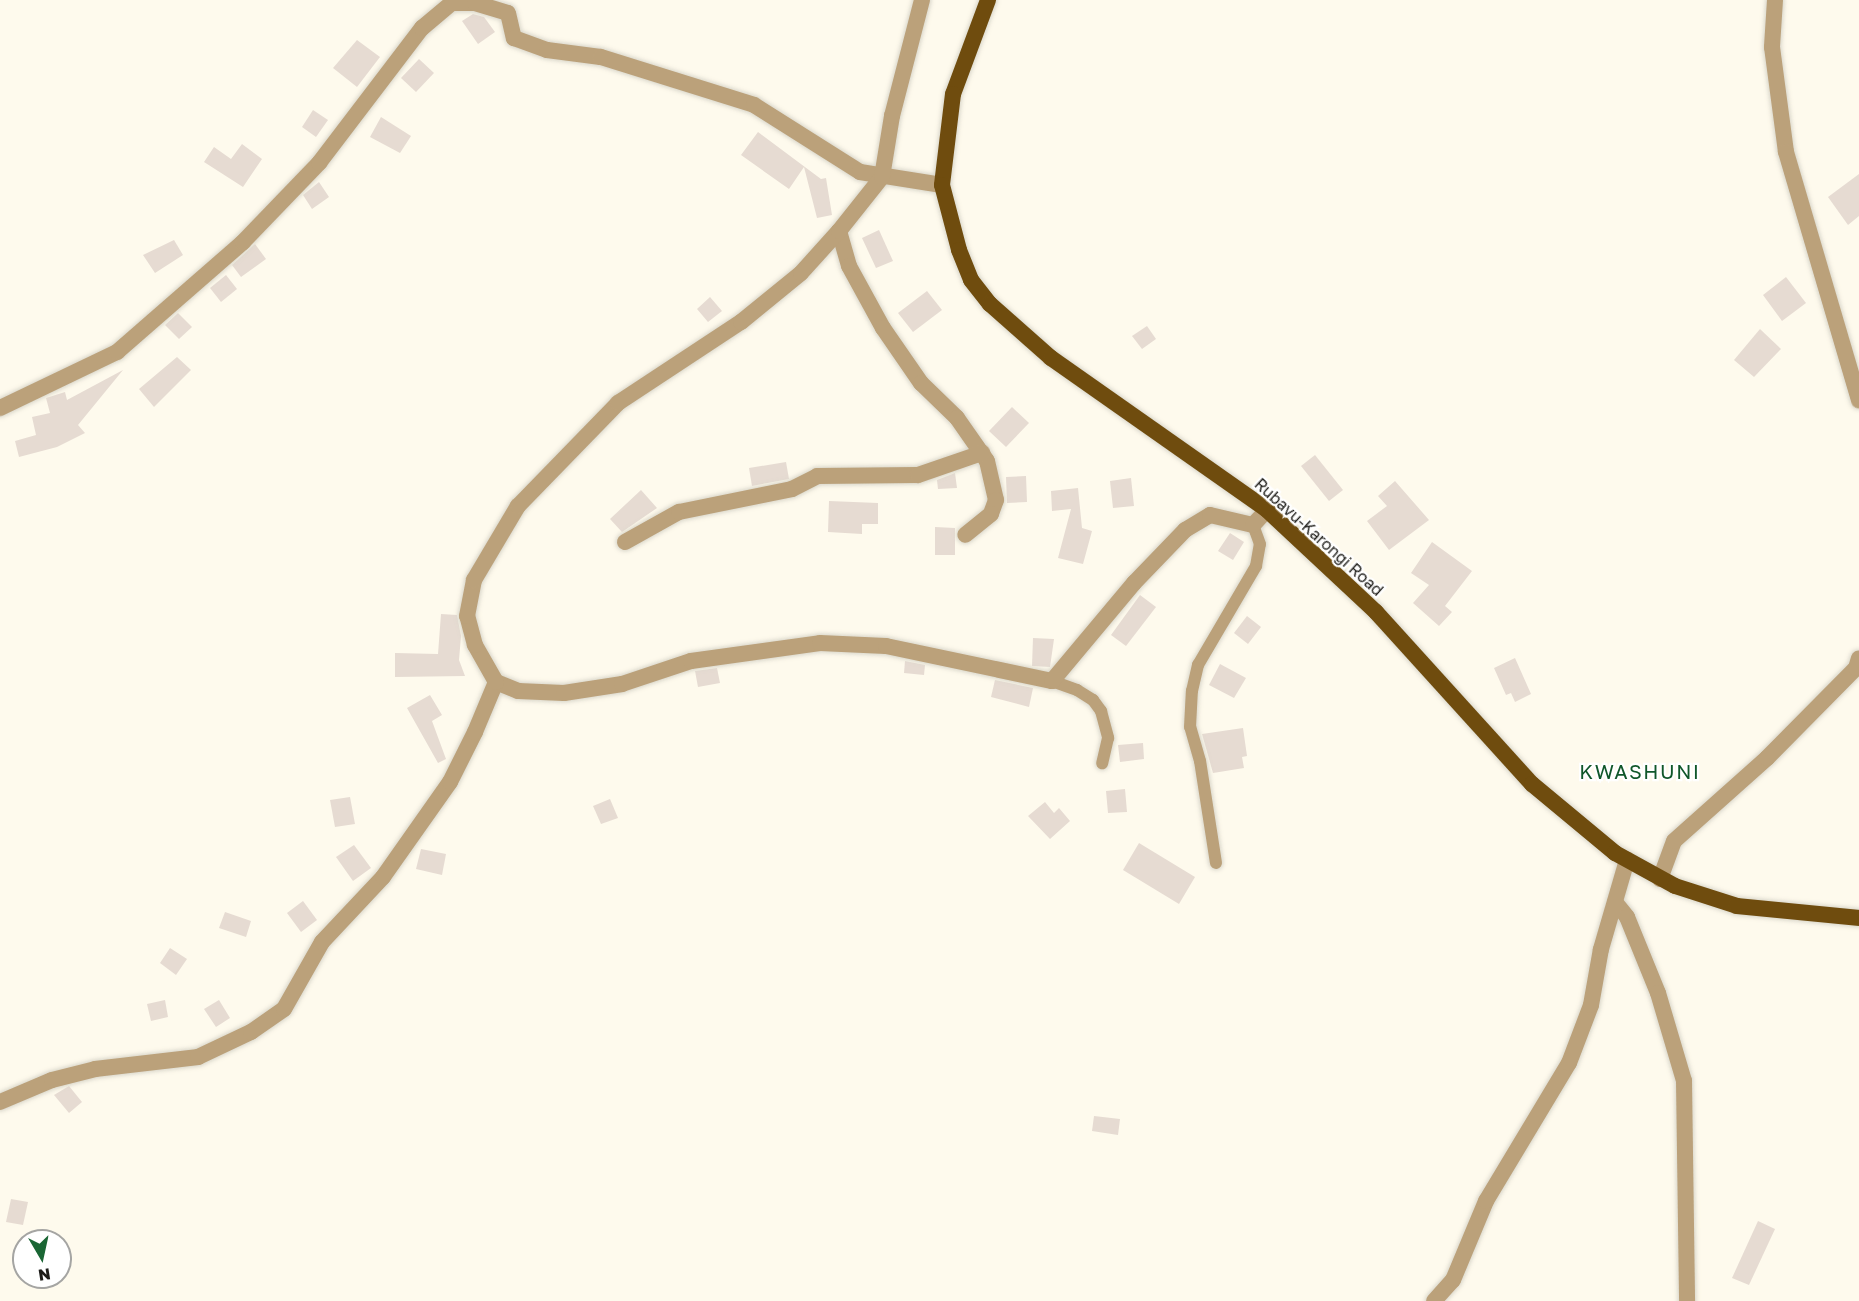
<!DOCTYPE html>
<style>
body{margin:0}
#map{position:relative;width:1859px;height:1301px;overflow:hidden;background:#fefaed;font-family:"Golos Text",sans-serif}
div>[style]{position:absolute}
.building>*{inset:0;background:#e6dbd2}
.roads{filter:drop-shadow(0 0 2px #dad7cb) drop-shadow(0 0 2px #dad7cb)}
.service>*{height:12px;margin:-6px;padding:0 6px;transform-origin:6px;border-radius:6px;background:#bba17a}
.minor>*{height:16px;margin:-8px;padding:0 8px;transform-origin:8px;border-radius:8px;background:#bba17a}
.trunk>*{height:16px;margin:-8px;padding:0 8px;transform-origin:8px;border-radius:8px;background:#6f4c0e}
span{translate:-50% -50%;white-space:nowrap;text-align:center;line-height:1.15;-webkit-text-stroke:4.5px #fff;paint-order:stroke}
.street-label{font-size:16px;color:#1e1d19}
.quarter-label{font-size:20px;color:#10572a;letter-spacing:1.5px}
.north{position:absolute;left:12px;top:1229px;width:60px;height:60px;box-sizing:border-box;background:#fff;border:2px solid #a5a5a3;border-radius:50%;rotate:171deg;font-size:16px;font-weight:700;line-height:24px;text-align:center;color:#1e1d19}
.north::after{content:'';display:block;margin:auto;width:21px;height:27px;background:#1a6634;clip-path:polygon(50% 0,100% 100%,50% 72%,0 100%)}
</style>
<div id="map">
<div class="building">
<div style="clip-path:polygon(473px 14px,484px 17px,495px 32px,478px 44px,462px 21px)"></div>
<div style="clip-path:polygon(357px 40px,380px 57px,357px 87px,333px 68px)"></div>
<div style="clip-path:polygon(419px 59px,434px 73px,416px 92px,401px 78px)"></div>
<div style="clip-path:polygon(313px 110px,328px 120px,316px 137px,302px 127px)"></div>
<div style="clip-path:polygon(381px 117px,411px 136px,400px 153px,370px 137px)"></div>
<div style="clip-path:polygon(758px 132px,821px 179px,826px 178px,832px 215px,817px 218px,804px 167px,789px 189px,741px 155px)"></div>
<div style="clip-path:polygon(242px 144px,262px 159px,243px 187px,204px 162px,214px 147px,231px 159px)"></div>
<div style="clip-path:polygon(1859px 174px,1859px 216px,1848px 225px,1828px 197px)"></div>
<div style="clip-path:polygon(319px 182px,329px 197px,312px 209px,303px 195px)"></div>
<div style="clip-path:polygon(879px 230px,893px 261px,876px 268px,862px 238px)"></div>
<div style="clip-path:polygon(174px 240px,183px 255px,155px 273px,143px 255px)"></div>
<div style="clip-path:polygon(255px 244px,266px 259px,241px 277px,232px 265px)"></div>
<div style="clip-path:polygon(226px 275px,237px 289px,221px 302px,210px 288px)"></div>
<div style="clip-path:polygon(1786px 277px,1806px 303px,1782px 321px,1763px 295px)"></div>
<div style="clip-path:polygon(927px 291px,942px 310px,913px 332px,898px 313px)"></div>
<div style="clip-path:polygon(710px 297px,722px 311px,708px 322px,697px 309px)"></div>
<div style="clip-path:polygon(178px 313px,192px 327px,179px 339px,165px 325px)"></div>
<div style="clip-path:polygon(1147px 326px,1156px 339px,1142px 349px,1132px 336px)"></div>
<div style="clip-path:polygon(1760px 329px,1781px 349px,1754px 377px,1734px 360px)"></div>
<div style="clip-path:polygon(177px 357px,191px 370px,154px 407px,139px 389px)"></div>
<div style="clip-path:polygon(123px 370px,78px 425px,85px 433px,57px 447px,19px 457px,15px 441px,36px 435px,32px 417px,50px 413px,46px 398px,65px 392px,67px 400px)"></div>
<div style="clip-path:polygon(1012px 407px,1029px 423px,1006px 447px,989px 431px)"></div>
<div style="clip-path:polygon(1315px 455px,1343px 490px,1329px 501px,1301px 466px)"></div>
<div style="clip-path:polygon(786px 462px,789px 479px,752px 486px,749px 468px)"></div>
<div style="clip-path:polygon(955px 473px,957px 488px,938px 489px,937px 480px)"></div>
<div style="clip-path:polygon(1026px 476px,1027px 502px,1007px 503px,1006px 477px)"></div>
<div style="clip-path:polygon(1131px 478px,1134px 506px,1113px 508px,1110px 481px)"></div>
<div style="clip-path:polygon(1395px 481px,1429px 520px,1389px 550px,1367px 521px,1387px 506px,1378px 496px)"></div>
<div style="clip-path:polygon(1078px 488px,1082px 528px,1092px 531px,1083px 564px,1058px 558px,1071px 509px,1052px 511px,1051px 491px)"></div>
<div style="clip-path:polygon(641px 490px,657px 508px,622px 532px,610px 519px)"></div>
<div style="clip-path:polygon(829px 501px,878px 503px,878px 524px,862px 524px,862px 534px,828px 532px)"></div>
<div style="clip-path:polygon(935px 527px,955px 528px,955px 555px,935px 555px)"></div>
<div style="clip-path:polygon(1230px 533px,1244px 542px,1233px 560px,1218px 551px)"></div>
<div style="clip-path:polygon(1432px 542px,1472px 571px,1445px 606px,1452px 612px,1439px 626px,1413px 603px,1429px 585px,1411px 573px)"></div>
<div style="clip-path:polygon(1140px 595px,1156px 607px,1126px 646px,1111px 635px)"></div>
<div style="clip-path:polygon(441px 614px,457px 615px,461px 636px,459px 660px,465px 676px,395px 677px,395px 653px,438px 654px)"></div>
<div style="clip-path:polygon(1247px 616px,1261px 627px,1248px 644px,1234px 633px)"></div>
<div style="clip-path:polygon(1033px 638px,1054px 639px,1050px 667px,1032px 666px)"></div>
<div style="clip-path:polygon(1515px 658px,1531px 694px,1515px 702px,1511px 693px,1506px 695px,1494px 668px)"></div>
<div style="clip-path:polygon(905px 661px,925px 665px,924px 675px,904px 673px)"></div>
<div style="clip-path:polygon(1220px 664px,1246px 678px,1234px 698px,1209px 685px)"></div>
<div style="clip-path:polygon(717px 668px,720px 683px,698px 687px,695px 671px)"></div>
<div style="clip-path:polygon(995px 680px,1033px 688px,1029px 707px,991px 697px)"></div>
<div style="clip-path:polygon(430px 695px,442px 715px,432px 721px,446px 759px,438px 763px,407px 708px)"></div>
<div style="clip-path:polygon(1243px 728px,1247px 756px,1242px 757px,1244px 768px,1213px 773px,1202px 734px)"></div>
<div style="clip-path:polygon(1143px 743px,1144px 759px,1120px 762px,1118px 745px)"></div>
<div style="clip-path:polygon(1125px 789px,1127px 812px,1108px 813px,1106px 791px)"></div>
<div style="clip-path:polygon(350px 797px,355px 824px,335px 827px,330px 800px)"></div>
<div style="clip-path:polygon(610px 799px,618px 818px,601px 824px,593px 806px)"></div>
<div style="clip-path:polygon(1045px 802px,1054px 813px,1059px 808px,1070px 821px,1050px 839px,1028px 816px)"></div>
<div style="clip-path:polygon(1139px 843px,1195px 877px,1179px 904px,1123px 870px)"></div>
<div style="clip-path:polygon(354px 845px,371px 868px,353px 881px,336px 857px)"></div>
<div style="clip-path:polygon(421px 849px,446px 854px,442px 875px,416px 869px)"></div>
<div style="clip-path:polygon(303px 901px,317px 920px,301px 932px,287px 913px)"></div>
<div style="clip-path:polygon(225px 912px,251px 921px,246px 937px,219px 928px)"></div>
<div style="clip-path:polygon(170px 948px,187px 959px,176px 975px,160px 963px)"></div>
<div style="clip-path:polygon(165px 1000px,168px 1017px,151px 1021px,147px 1004px)"></div>
<div style="clip-path:polygon(219px 1000px,230px 1018px,216px 1027px,204px 1009px)"></div>
<div style="clip-path:polygon(69px 1086px,82px 1102px,69px 1113px,54px 1095px)"></div>
<div style="clip-path:polygon(1094px 1116px,1120px 1119px,1118px 1135px,1092px 1131px)"></div>
<div style="clip-path:polygon(11px 1199px,28px 1202px,23px 1225px,6px 1222px)"></div>
<div style="clip-path:polygon(1758px 1221px,1775px 1229px,1749px 1285px,1732px 1278px)"></div>
</div>
<div class="roads">
<div class="service">
<div style="left:1052px;top:681px;width:27px;rotate:20deg"></div>
<div style="left:1077px;top:690px;width:19px;rotate:32deg"></div>
<div style="left:1093px;top:700px;width:14px;rotate:54deg"></div>
<div style="left:1101px;top:711px;width:28px;rotate:75deg"></div>
<div style="left:1108px;top:738px;width:26px;rotate:103deg"></div>
<div style="left:1216px;top:863px;width:103px;rotate:-98.9deg"></div>
<div style="left:1200px;top:761px;width:35px;rotate:-106deg"></div>
<div style="left:1190px;top:727px;width:36px;rotate:-87deg"></div>
<div style="left:1192px;top:691px;width:27px;rotate:-77deg"></div>
<div style="left:1198px;top:665px;width:115px;rotate:-59.6deg"></div>
<div style="left:1256px;top:566px;width:22px;rotate:-80deg"></div>
<div style="left:1260px;top:544px;width:20px;rotate:-110deg"></div>
</div>
<div class="minor">
<div style="left:1775px;top:0;width:47px;rotate:93.7deg"></div>
<div style="left:1772px;top:47px;width:106px;rotate:82.4deg"></div>
<div style="left:1786px;top:152px;width:259px;rotate:73.6deg"></div>
<div style="left:839px;top:231px;width:36px;rotate:74deg"></div>
<div style="left:849px;top:266px;width:71px;rotate:61.3deg"></div>
<div style="left:883px;top:328px;width:67px;rotate:55.4deg"></div>
<div style="left:921px;top:383px;width:50px;rotate:44.2deg"></div>
<div style="left:957px;top:418px;width:52px;rotate:55.1deg"></div>
<div style="left:987px;top:461px;width:40px;rotate:77deg"></div>
<div style="left:996px;top:500px;width:15px;rotate:110deg"></div>
<div style="left:991px;top:514px;width:33px;rotate:141deg"></div>
<div style="left:0;top:408px;width:130px;rotate:-25.6deg"></div>
<div style="left:117px;top:352px;width:167px;rotate:-41.1deg"></div>
<div style="left:243px;top:242px;width:110px;rotate:-46.1deg"></div>
<div style="left:319px;top:163px;width:170px;rotate:-52.7deg"></div>
<div style="left:422px;top:28px;width:39px;rotate:-40deg"></div>
<div style="left:452px;top:3px;width:23px"></div>
<div style="left:475px;top:3px;width:34px;rotate:17deg"></div>
<div style="left:508px;top:13px;width:26px;rotate:77deg"></div>
<div style="left:514px;top:38px;width:35px;rotate:20deg"></div>
<div style="left:547px;top:50px;width:54px;rotate:7.4deg"></div>
<div style="left:601px;top:57px;width:160px;rotate:17.4deg"></div>
<div style="left:754px;top:105px;width:125px;rotate:32.3deg"></div>
<div style="left:860px;top:172px;width:83px;rotate:9deg"></div>
<div style="left:625px;top:542px;width:62px;rotate:-29.1deg"></div>
<div style="left:679px;top:512px;width:115px;rotate:-11.5deg"></div>
<div style="left:792px;top:489px;width:28px;rotate:-27deg"></div>
<div style="left:817px;top:476px;width:101px;rotate:-0.6deg"></div>
<div style="left:918px;top:475px;width:68px;rotate:-19deg"></div>
<div style="left:496px;top:682px;width:24px;rotate:22deg"></div>
<div style="left:518px;top:691px;width:46px;rotate:2.5deg"></div>
<div style="left:564px;top:693px;width:59px;rotate:-8.8deg"></div>
<div style="left:622px;top:684px;width:73px;rotate:-18.4deg"></div>
<div style="left:691px;top:661px;width:130px;rotate:-7.9deg"></div>
<div style="left:820px;top:643px;width:66px;rotate:2.6deg"></div>
<div style="left:886px;top:646px;width:170px;rotate:11.9deg"></div>
<div style="left:1052px;top:681px;width:128px;rotate:-50.1deg"></div>
<div style="left:1134px;top:583px;width:74px;rotate:-46.1deg"></div>
<div style="left:1185px;top:530px;width:29px;rotate:-31deg"></div>
<div style="left:1210px;top:515px;width:44px;rotate:13.1deg"></div>
<div style="left:1253px;top:525px;width:21px;rotate:-47deg"></div>
<div style="left:1660px;top:879px;width:40px;rotate:-69.8deg"></div>
<div style="left:1674px;top:841px;width:125px;rotate:-41.7deg"></div>
<div style="left:1767px;top:758px;width:127px;rotate:-45.3deg"></div>
<div style="left:1856px;top:668px;width:10px;rotate:-73deg"></div>
<div style="left:1615px;top:902px;width:19px;rotate:51deg"></div>
<div style="left:1627px;top:917px;width:82px;rotate:67.8deg"></div>
<div style="left:1658px;top:993px;width:92px;rotate:73.5deg"></div>
<div style="left:1684px;top:1081px;width:220px;rotate:89.2deg"></div>
<div style="left:0;top:1102px;width:56px;rotate:-22.9deg"></div>
<div style="left:52px;top:1080px;width:44px;rotate:-14.3deg"></div>
<div style="left:95px;top:1069px;width:104px;rotate:-6.6deg"></div>
<div style="left:198px;top:1057px;width:59px;rotate:-25.3deg"></div>
<div style="left:251px;top:1032px;width:40px;rotate:-34.9deg"></div>
<div style="left:284px;top:1009px;width:77px;rotate:-60.4deg"></div>
<div style="left:322px;top:942px;width:89px;rotate:-46.8deg"></div>
<div style="left:383px;top:877px;width:116px;rotate:-54.8deg"></div>
<div style="left:450px;top:782px;width:56px;rotate:-63.4deg"></div>
<div style="left:475px;top:732px;width:54px;rotate:-67.2deg"></div>
<div style="left:496px;top:682px;width:43px;rotate:-119.6deg"></div>
<div style="left:475px;top:645px;width:30px;rotate:-105deg"></div>
<div style="left:467px;top:616px;width:37px;rotate:-79deg"></div>
<div style="left:474px;top:580px;width:86px;rotate:-59.3deg"></div>
<div style="left:518px;top:506px;width:144px;rotate:-45.8deg"></div>
<div style="left:618px;top:403px;width:147px;rotate:-33.4deg"></div>
<div style="left:741px;top:322px;width:77px;rotate:-39.2deg"></div>
<div style="left:801px;top:273px;width:57px;rotate:-47.9deg"></div>
<div style="left:839px;top:231px;width:69px;rotate:-51.5deg"></div>
<div style="left:882px;top:177px;width:62px;rotate:-80.7deg"></div>
<div style="left:892px;top:116px;width:120px;rotate:-75.5deg"></div>
<div style="left:1434px;top:1301px;width:28px;rotate:-48deg"></div>
<div style="left:1453px;top:1280px;width:86px;rotate:-67.3deg"></div>
<div style="left:1486px;top:1201px;width:161px;rotate:-59deg"></div>
<div style="left:1569px;top:1063px;width:62px;rotate:-69.2deg"></div>
<div style="left:1591px;top:1005px;width:57px;rotate:-79.9deg"></div>
<div style="left:1601px;top:949px;width:93px;rotate:-73.7deg"></div>
</div>
<div class="trunk">
<div style="left:988px;top:0;width:100px;rotate:110.4deg"></div>
<div style="left:953px;top:94px;width:92px;rotate:96.9deg"></div>
<div style="left:942px;top:185px;width:67px;rotate:75.3deg"></div>
<div style="left:959px;top:250px;width:32px;rotate:68deg"></div>
<div style="left:971px;top:280px;width:31px;rotate:52deg"></div>
<div style="left:990px;top:304px;width:81px;rotate:41.5deg"></div>
<div style="left:1051px;top:358px;width:264px;rotate:35.1deg"></div>
<div style="left:1267px;top:510px;width:149px;rotate:43.1deg"></div>
<div style="left:1376px;top:612px;width:232px;rotate:47.8deg"></div>
<div style="left:1532px;top:784px;width:108px;rotate:39.7deg"></div>
<div style="left:1615px;top:853px;width:68px;rotate:28.8deg"></div>
<div style="left:1675px;top:886px;width:65px;rotate:17.9deg"></div>
<div style="left:1737px;top:906px;width:123px;rotate:5.6deg"></div>
</div>
</div>
<div class="street-label">
<span style="left:1319px;top:537px;rotate:42deg">Rubavu-Karongi Road</span>
</div>
<div class="quarter-label">
<span style="left:1640px;top:771px">KWASHUNI</span>
</div>
<div class="north">N</div>
</div>
